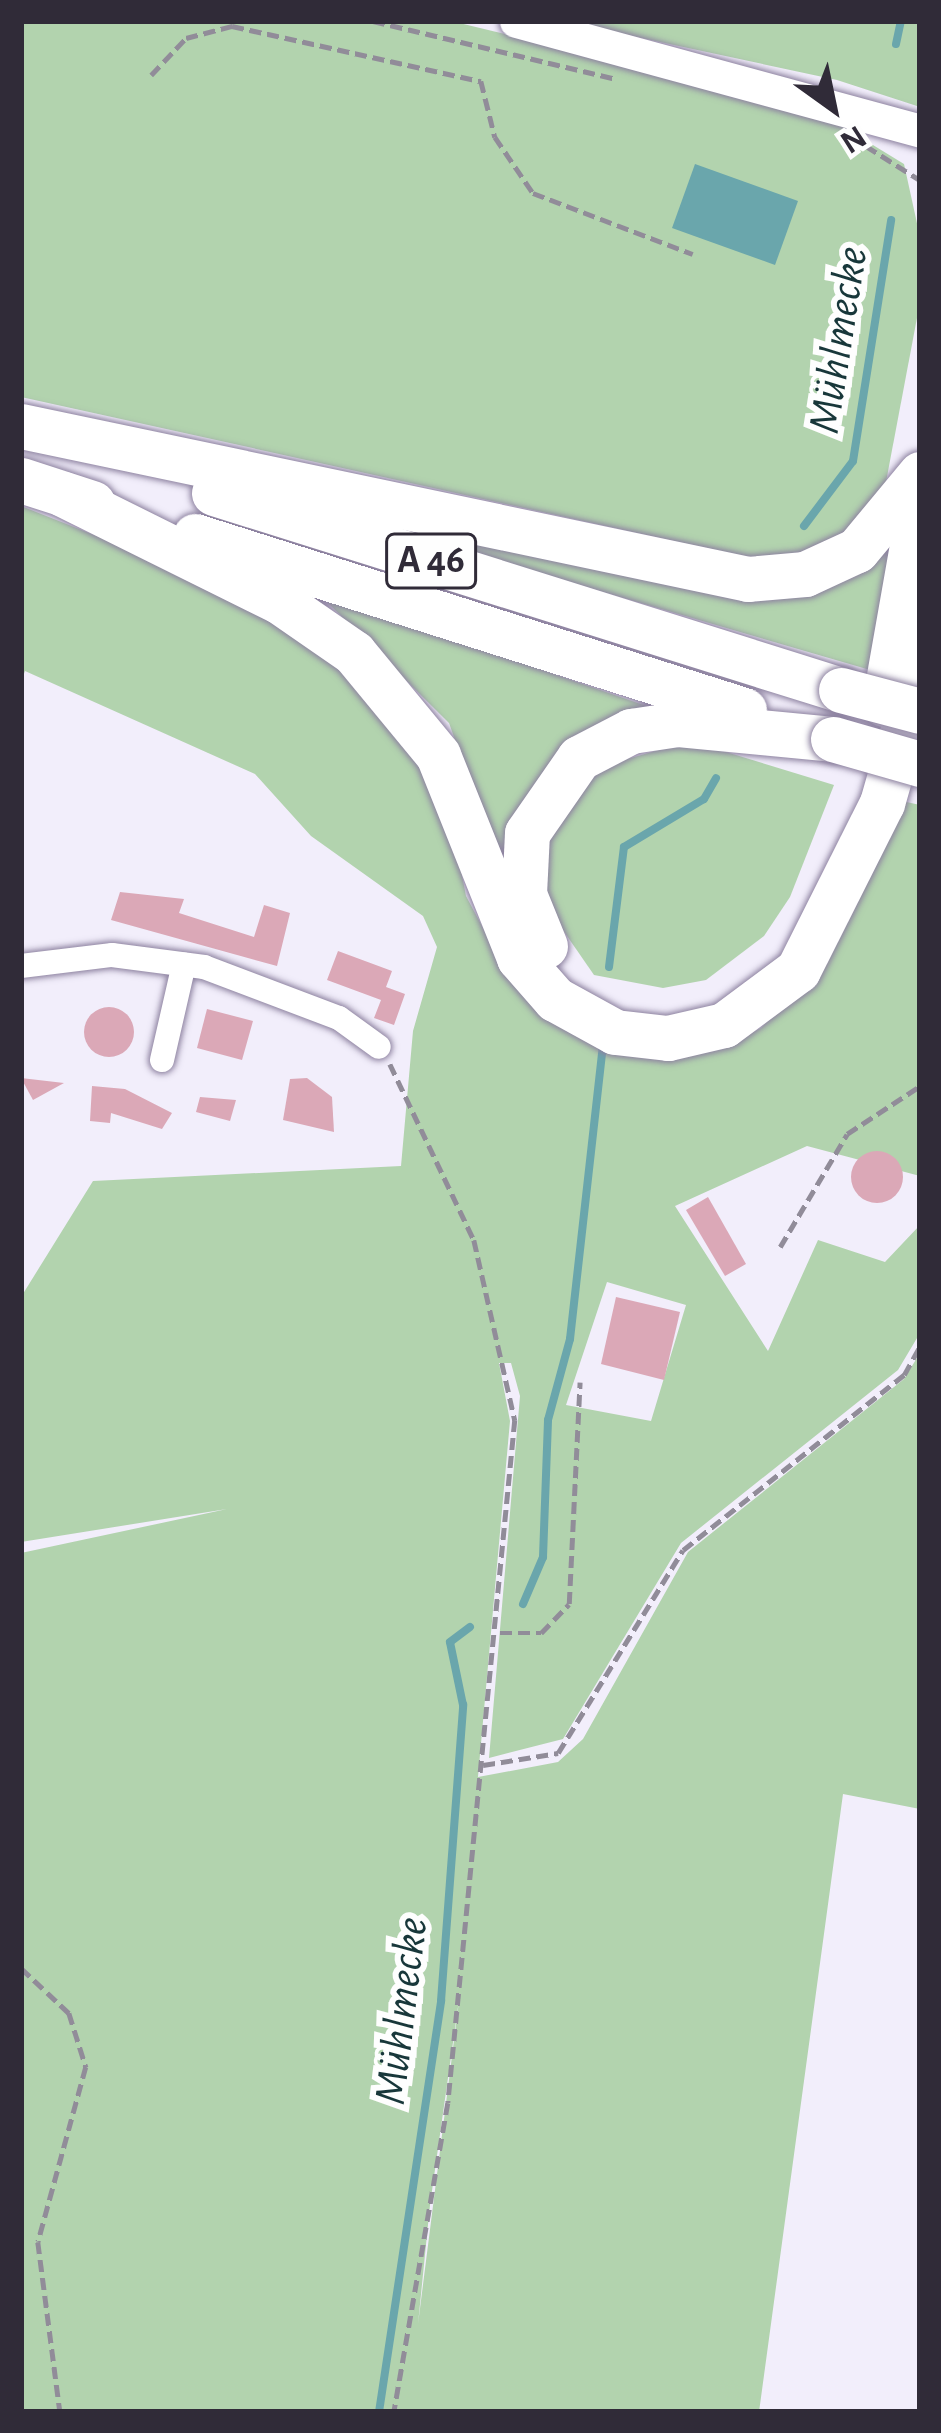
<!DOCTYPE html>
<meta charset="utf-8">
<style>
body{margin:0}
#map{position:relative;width:941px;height:2433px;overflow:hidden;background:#f2eefb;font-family:"Alegreya Sans",sans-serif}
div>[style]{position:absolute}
.green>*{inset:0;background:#b2d3ae}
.water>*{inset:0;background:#6aa6ac}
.stream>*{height:8px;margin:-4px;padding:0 4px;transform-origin:4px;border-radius:4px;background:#6aa6ac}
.building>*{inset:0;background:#dba8b7}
.round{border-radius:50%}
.path>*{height:4.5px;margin-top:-2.25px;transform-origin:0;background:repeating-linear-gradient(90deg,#918c99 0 12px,transparent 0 18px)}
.roads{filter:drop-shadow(0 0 3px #8d82a0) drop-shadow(0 0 3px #8d82a0)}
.minor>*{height:24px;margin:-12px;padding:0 12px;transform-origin:12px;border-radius:12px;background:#fff}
.secondary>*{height:33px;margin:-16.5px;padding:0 16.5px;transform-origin:16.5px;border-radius:16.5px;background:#fff}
.motorway>*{height:45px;margin:-22.5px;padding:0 22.5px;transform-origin:22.5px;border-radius:22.5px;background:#fff}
.bridges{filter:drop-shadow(0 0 3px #8d82a0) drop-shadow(0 0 3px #8d82a0)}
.motorway-bridge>*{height:45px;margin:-22.5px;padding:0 22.5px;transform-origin:22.5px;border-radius:22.5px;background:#fff}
span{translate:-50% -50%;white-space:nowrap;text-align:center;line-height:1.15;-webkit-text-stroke:12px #fefefe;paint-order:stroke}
.shield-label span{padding:3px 9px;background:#fefefe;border:3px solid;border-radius:9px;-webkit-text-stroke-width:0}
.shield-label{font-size:39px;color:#302b38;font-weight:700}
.water-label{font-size:45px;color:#18373a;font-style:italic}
.frame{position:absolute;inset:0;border:24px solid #302b38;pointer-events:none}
.north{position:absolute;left:773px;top:48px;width:120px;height:120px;-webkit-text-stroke:9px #fefefe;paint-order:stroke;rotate:147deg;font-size:33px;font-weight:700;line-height:48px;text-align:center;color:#302b38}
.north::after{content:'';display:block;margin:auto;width:42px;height:54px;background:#302b38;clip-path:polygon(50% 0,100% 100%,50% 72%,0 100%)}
</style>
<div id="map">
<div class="green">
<div style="clip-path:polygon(21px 21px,451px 21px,814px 109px,904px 164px,920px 237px,920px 302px,882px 503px,832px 547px,778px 564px,21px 397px)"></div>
<div style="clip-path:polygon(562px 21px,920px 21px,920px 107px,837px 80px)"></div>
<div style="clip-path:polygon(236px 485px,733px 586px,906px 513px,877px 672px)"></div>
<div style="clip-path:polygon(evenodd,21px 506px,175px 567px,332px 653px,411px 732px,451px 817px,466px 896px,513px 984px,726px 1046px,761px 1028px,830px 956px,902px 801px,920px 805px,920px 1176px,807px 1146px,675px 1206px,768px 1351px,818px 1240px,885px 1262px,920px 1225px,920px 1333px,898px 1370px,681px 1543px,563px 1739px,489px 1758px,520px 1396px,511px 1363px,499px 1363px,510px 1421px,478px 1777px,558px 1762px,583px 1739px,688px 1552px,904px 1379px,920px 1353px,920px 1809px,843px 1794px,759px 2412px,21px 2412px,21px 1553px,227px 1509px,21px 1542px,21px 1297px,93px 1181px,401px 1166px,413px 1031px,437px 947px,423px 916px,311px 836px,255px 774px,25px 671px,21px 682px,21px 506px,607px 1282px,686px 1305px,651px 1421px,566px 1405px,607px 1282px,21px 506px,459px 2000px,459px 2001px,418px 2324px,430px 2205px,459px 2000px)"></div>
<div style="clip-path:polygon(318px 593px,661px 711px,611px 720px,506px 881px,449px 723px)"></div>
<div style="clip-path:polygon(690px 741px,834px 785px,790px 897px,764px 936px,706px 980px,663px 988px,594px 975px,547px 907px,542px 864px,556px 813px,596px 768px)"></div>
</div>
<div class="water">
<div style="clip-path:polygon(695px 164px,798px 201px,775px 265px,672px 228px)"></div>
</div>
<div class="stream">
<div style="left:896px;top:44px;width:24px;rotate:-78deg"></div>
<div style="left:804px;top:526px;width:81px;rotate:-53deg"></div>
<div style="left:853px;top:461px;width:244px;rotate:-81deg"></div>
<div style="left:609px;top:967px;width:121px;rotate:-82.9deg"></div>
<div style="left:624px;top:847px;width:93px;rotate:-31deg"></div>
<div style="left:704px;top:799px;width:24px;rotate:-60deg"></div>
<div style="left:523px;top:1604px;width:51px;rotate:-66.9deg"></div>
<div style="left:543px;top:1557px;width:137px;rotate:-87.9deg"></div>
<div style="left:548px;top:1420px;width:84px;rotate:-74.8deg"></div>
<div style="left:570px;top:1339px;width:296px;rotate:-83.6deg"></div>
<div style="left:379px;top:2412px;width:416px;rotate:-81.4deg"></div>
<div style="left:441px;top:2001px;width:297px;rotate:-85.7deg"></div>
<div style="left:463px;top:1705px;width:64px;rotate:-101.7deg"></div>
<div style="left:450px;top:1642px;width:25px;rotate:-37deg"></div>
</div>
<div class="building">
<div style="clip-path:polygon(120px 892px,184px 899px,179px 913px,254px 937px,264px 905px,290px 913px,277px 966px,111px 920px)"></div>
<div style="clip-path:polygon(338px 951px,392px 971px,386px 987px,405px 994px,394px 1025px,374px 1018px,381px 1000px,327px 980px)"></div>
<div class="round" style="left:84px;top:1007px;width:50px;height:50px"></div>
<div style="clip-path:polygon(207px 1009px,253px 1021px,242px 1060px,197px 1048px)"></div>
<div style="clip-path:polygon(21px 1078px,64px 1083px,33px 1100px)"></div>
<div style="clip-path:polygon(307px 1078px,332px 1097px,334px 1132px,283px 1120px,290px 1079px)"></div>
<div style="clip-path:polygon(92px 1086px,125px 1089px,172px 1113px,162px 1129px,111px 1113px,110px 1123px,90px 1121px)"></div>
<div style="clip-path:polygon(200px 1097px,236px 1100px,230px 1121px,196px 1112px)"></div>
<div class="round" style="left:851px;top:1151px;width:52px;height:52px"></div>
<div style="clip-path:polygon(708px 1197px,746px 1264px,725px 1276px,686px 1210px)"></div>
<div style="clip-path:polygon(616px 1297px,680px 1312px,664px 1380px,601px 1364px)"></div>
</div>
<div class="path">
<div style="left:373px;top:21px;width:247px;rotate:13.4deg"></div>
<div style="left:151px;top:75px;width:51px;rotate:-46.6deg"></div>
<div style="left:186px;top:38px;width:48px;rotate:-14.6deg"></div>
<div style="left:232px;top:26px;width:255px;rotate:12.5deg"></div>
<div style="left:481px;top:81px;width:58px;rotate:76deg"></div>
<div style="left:495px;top:137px;width:68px;rotate:55.8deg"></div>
<div style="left:533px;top:193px;width:171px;rotate:20.9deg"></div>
<div style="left:866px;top:146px;width:64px;rotate:32.2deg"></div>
<div style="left:390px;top:1064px;width:195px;rotate:64.5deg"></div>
<div style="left:474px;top:1240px;width:185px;rotate:77.2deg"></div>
<div style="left:515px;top:1420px;width:686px;rotate:95.6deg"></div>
<div style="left:448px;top:2103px;width:314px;rotate:99.9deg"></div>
<div style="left:780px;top:1247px;width:131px;rotate:-59.3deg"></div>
<div style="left:847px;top:1134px;width:87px;rotate:-33.3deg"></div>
<div style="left:21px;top:1360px;width:57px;rotate:90deg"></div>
<div style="left:500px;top:1633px;width:41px"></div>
<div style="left:541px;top:1633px;width:40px;rotate:-46deg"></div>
<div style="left:569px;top:1604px;width:222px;rotate:-87.2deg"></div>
<div style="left:483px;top:1765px;width:76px;rotate:-9.1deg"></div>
<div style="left:558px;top:1753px;width:238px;rotate:-58.4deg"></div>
<div style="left:683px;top:1550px;width:282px;rotate:-38.4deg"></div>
<div style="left:904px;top:1375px;width:33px;rotate:-61deg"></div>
<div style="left:21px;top:1968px;width:66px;rotate:43.2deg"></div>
<div style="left:69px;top:2013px;width:57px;rotate:72.5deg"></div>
<div style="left:86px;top:2067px;width:181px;rotate:105.3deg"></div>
<div style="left:38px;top:2242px;width:171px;rotate:82.6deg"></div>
</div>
<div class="roads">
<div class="minor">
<div style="left:21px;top:966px;width:92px;rotate:-6.9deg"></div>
<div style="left:112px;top:955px;width:93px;rotate:7.4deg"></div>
<div style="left:204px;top:967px;width:144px;rotate:20.7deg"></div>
<div style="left:339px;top:1018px;width:49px;rotate:35.9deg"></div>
<div style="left:162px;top:1060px;width:98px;rotate:-77.1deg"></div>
</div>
<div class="secondary">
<div style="left:516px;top:21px;width:419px;rotate:15.2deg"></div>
</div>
<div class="motorway">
<div style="left:21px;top:426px;width:743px;rotate:11.88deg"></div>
<div style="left:748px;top:579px;width:57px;rotate:-5deg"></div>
<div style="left:805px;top:574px;width:57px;rotate:-24.8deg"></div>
<div style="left:857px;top:550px;width:99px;rotate:-50.3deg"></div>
<div style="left:21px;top:480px;width:75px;rotate:17.9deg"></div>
<div style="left:214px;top:493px;width:657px;rotate:17.44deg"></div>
<div style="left:63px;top:494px;width:241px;rotate:26.4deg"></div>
<div style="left:279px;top:601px;width:91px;rotate:34.7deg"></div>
<div style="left:354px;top:653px;width:132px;rotate:50.5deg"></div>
<div style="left:438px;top:755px;width:219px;rotate:68.2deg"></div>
<div style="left:519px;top:958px;width:55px;rotate:48.7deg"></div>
<div style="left:555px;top:999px;width:68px;rotate:28.8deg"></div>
<div style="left:615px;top:1032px;width:53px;rotate:6.5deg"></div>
<div style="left:668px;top:1038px;width:57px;rotate:-13.1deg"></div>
<div style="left:724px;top:1025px;width:92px;rotate:-36.6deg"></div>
<div style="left:798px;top:970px;width:187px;rotate:-63.3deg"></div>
<div style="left:882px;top:803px;width:138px;rotate:-74.1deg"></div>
<div style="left:195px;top:536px;width:576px;rotate:17.59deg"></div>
<div style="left:884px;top:704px;width:207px;rotate:-80deg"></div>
<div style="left:545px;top:946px;width:56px;rotate:-112deg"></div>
<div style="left:524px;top:894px;width:61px;rotate:-87.2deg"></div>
<div style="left:527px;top:833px;width:91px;rotate:-55.3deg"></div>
<div style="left:579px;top:758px;width:59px;rotate:-27.4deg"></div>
<div style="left:631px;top:731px;width:47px;rotate:-8.7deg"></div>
<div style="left:677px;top:724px;width:157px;rotate:5.5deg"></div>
</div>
</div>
<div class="bridges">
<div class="motorway-bridge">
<div style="left:841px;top:690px;width:82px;rotate:14.9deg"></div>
<div style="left:833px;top:739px;width:91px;rotate:16deg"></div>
</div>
</div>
<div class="shield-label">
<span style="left:431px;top:561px">A 46</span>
</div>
<div class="water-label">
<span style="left:839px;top:340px;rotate:-81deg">Mühlmecke</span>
<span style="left:402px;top:2011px;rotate:-83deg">Mühlmecke</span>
</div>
<div class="frame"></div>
<div class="north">N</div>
</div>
